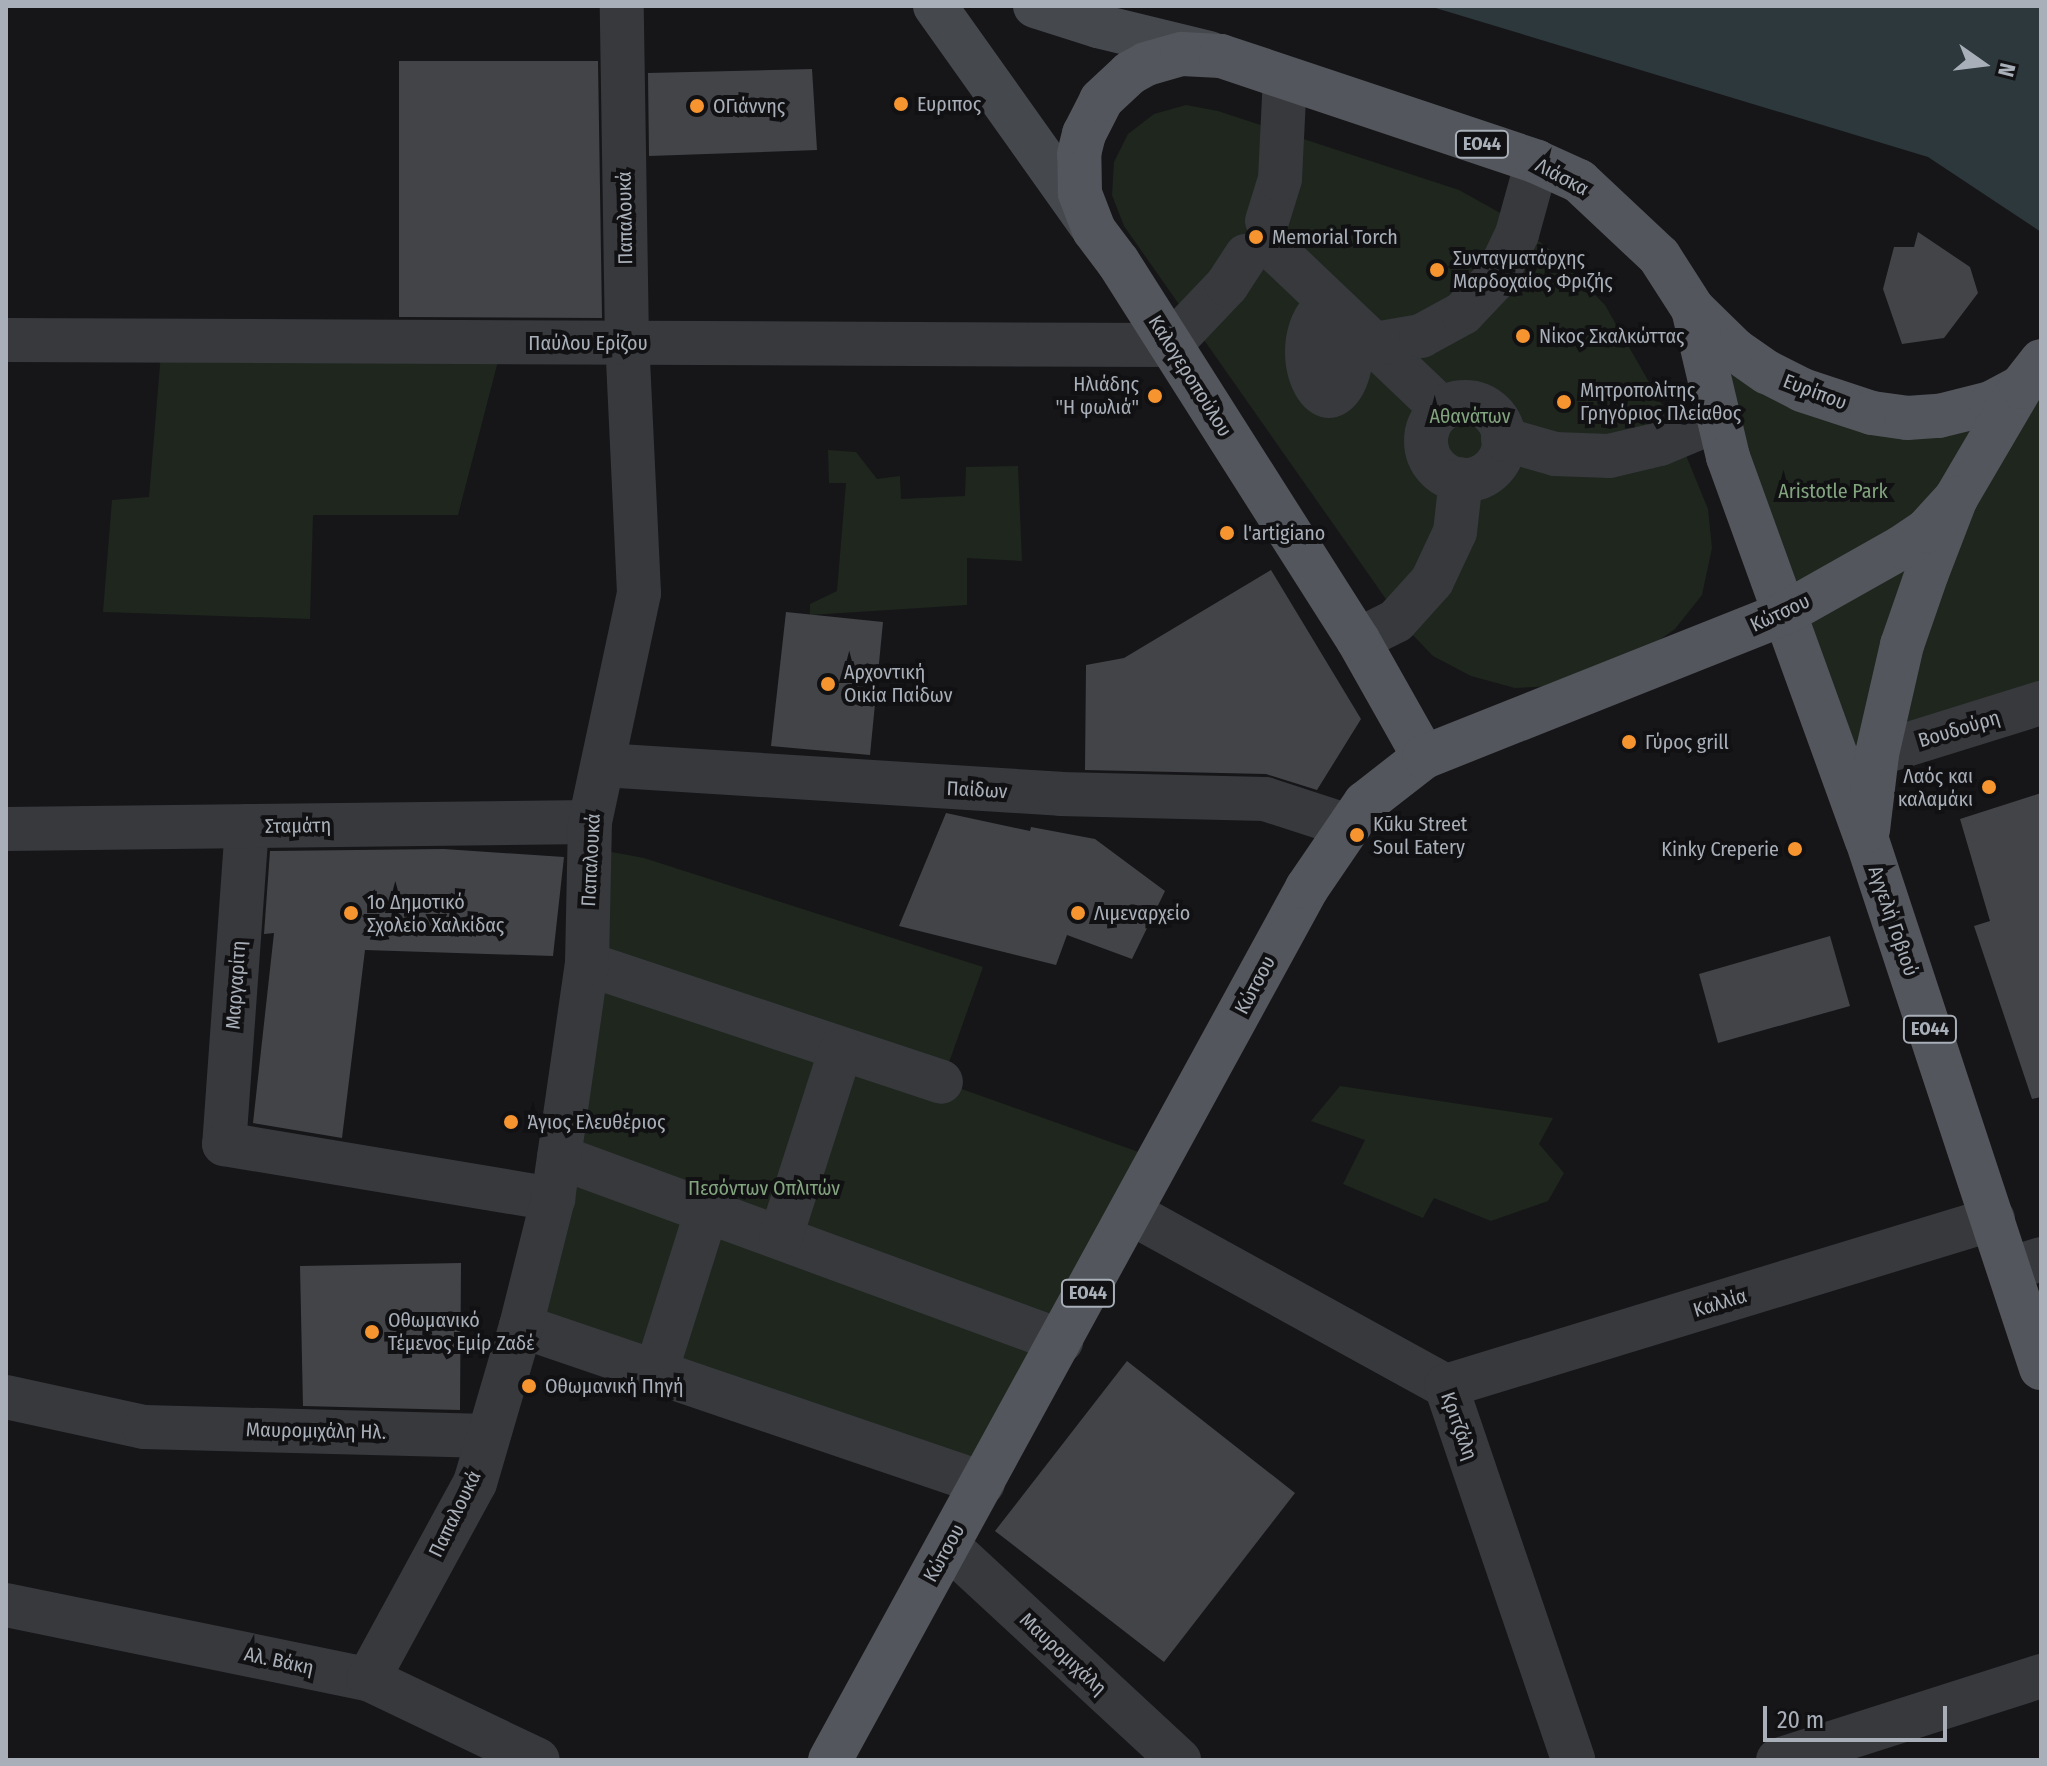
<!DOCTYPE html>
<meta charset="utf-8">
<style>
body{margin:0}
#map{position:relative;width:2047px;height:1766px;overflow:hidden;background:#161618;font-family:"Fira Sans Condensed",sans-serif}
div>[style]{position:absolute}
.green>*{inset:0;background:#1e261e}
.water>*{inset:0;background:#2c383c}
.building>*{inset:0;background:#424448}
.street>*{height:44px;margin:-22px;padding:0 22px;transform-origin:22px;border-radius:22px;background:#37393d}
.street>.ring{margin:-22px;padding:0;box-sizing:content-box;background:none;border:44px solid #37393d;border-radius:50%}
.secondary>*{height:44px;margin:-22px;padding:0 22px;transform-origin:22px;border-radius:22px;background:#45484d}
.primary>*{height:44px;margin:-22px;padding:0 22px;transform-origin:22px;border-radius:22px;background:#53565c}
.dots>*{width:22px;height:22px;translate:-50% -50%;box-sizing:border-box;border:4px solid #111113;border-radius:50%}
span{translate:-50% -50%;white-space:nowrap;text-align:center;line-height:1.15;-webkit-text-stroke:8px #111113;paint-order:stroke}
.shield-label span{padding:2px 6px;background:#111113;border:2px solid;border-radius:6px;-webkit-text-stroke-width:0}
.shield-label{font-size:18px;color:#a8afb8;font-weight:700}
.poi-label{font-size:20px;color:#a8afb8}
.left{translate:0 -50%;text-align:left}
.right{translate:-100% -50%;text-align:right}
.street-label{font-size:20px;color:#a8afb8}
.park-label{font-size:20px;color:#82a47e}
.frame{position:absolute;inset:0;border:8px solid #a8afb8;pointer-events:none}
.north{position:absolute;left:1943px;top:24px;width:80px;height:80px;-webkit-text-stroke:6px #111113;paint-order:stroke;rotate:104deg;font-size:22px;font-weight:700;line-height:32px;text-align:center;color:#a8afb8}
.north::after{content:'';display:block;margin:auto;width:28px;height:36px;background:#a8afb8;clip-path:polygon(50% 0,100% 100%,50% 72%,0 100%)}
.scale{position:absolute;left:1763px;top:1706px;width:184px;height:36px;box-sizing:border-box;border:4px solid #a8afb8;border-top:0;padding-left:10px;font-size:24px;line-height:28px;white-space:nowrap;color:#a8afb8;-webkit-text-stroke:6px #111113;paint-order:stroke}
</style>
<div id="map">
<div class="green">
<div style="clip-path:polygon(1186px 105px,1218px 111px,1459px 190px,1504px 215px,1552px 251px,1605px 305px,1674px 426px,1708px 509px,1712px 548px,1702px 595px,1675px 629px,1638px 655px,1556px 686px,1515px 688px,1471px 676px,1433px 656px,1407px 629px,1124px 226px,1112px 195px,1114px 162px,1128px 134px,1154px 114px)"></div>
<div style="clip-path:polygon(162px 341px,503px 342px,458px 515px,313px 515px,310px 619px,103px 612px,112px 500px,149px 497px)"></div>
<div style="clip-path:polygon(1735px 350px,1907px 418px,2041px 361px,2041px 703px,1877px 754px,1834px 746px,1717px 420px)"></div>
<div style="clip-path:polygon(828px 450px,856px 452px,877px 479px,900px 476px,901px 499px,965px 496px,966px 467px,1018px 466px,1022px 561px,967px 558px,967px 605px,810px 615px,810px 604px,837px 591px,846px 483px,829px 483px)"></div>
<div style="clip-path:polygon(590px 848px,644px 858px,983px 967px,942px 1082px,1161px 1160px,983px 1483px,521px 1326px)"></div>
<div style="clip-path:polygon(1340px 1086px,1553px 1118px,1539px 1144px,1564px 1173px,1548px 1201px,1491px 1221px,1434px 1198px,1423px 1218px,1343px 1184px,1365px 1140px,1311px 1121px)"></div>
</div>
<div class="water">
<div style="clip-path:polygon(1429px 6px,2041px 6px,2041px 232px,1928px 157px)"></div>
</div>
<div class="building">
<div style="clip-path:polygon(399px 61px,598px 61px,602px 318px,399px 317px)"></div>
<div style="clip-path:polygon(812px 69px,817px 150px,649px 156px,648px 73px)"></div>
<div style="clip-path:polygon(1918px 232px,1970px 267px,1978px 293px,1944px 338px,1902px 344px,1883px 289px,1894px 247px,1914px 247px)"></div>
<div style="clip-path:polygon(1271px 570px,1361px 719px,1317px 790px,1266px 774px,1085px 770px,1086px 665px,1124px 658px)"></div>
<div style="clip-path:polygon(786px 612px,883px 622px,870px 755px,771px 746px)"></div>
<div style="clip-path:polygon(2041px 793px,2041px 1097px,2032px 1099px,1974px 926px,1990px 921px,1960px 819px)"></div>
<div style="clip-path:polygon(946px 813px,1030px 831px,1031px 827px,1095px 839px,1165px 891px,1132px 959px,1067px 935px,1056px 965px,899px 926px)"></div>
<div style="clip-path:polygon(444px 849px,564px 857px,553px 956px,365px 950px,342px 1138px,253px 1123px,274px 933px,264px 934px,270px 851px)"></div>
<div style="clip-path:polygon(1830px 936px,1850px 1006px,1718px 1043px,1699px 974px)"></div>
<div style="clip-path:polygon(461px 1263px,460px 1410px,303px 1406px,300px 1266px)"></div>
<div style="clip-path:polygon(1127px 1361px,1295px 1493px,1164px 1662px,995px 1531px)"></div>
</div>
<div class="street">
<div style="left:1267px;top:221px;width:44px;rotate:-72.8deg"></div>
<div style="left:1280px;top:179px;width:101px;rotate:-87.2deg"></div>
<div style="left:1275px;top:250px;width:231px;rotate:43.6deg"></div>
<div class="ring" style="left:1307px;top:308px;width:-6px;height:-6px"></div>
<div style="left:6px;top:340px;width:1164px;rotate:0.25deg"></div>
<div style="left:1170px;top:345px;width:83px;rotate:-46.5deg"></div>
<div style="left:1227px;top:285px;width:35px;rotate:-57deg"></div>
<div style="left:1375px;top:344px;width:47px;rotate:-9.9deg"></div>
<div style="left:1421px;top:336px;width:48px;rotate:-28.7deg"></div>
<div style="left:1463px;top:313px;width:48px;rotate:-46.7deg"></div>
<div style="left:1496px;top:278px;width:49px;rotate:-64.5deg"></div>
<div style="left:1517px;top:234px;width:75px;rotate:-74.5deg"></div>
<div class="ring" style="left:1426px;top:402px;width:34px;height:34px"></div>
<div style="left:1503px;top:439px;width:54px;rotate:16.1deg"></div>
<div style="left:1555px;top:454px;width:54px;rotate:2.1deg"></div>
<div style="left:1609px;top:456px;width:52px;rotate:-13.2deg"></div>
<div style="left:1660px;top:444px;width:62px;rotate:-22.8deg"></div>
<div style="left:1358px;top:640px;width:42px;rotate:-26.6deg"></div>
<div style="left:1396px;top:621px;width:54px;rotate:-48deg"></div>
<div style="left:1432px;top:581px;width:54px;rotate:-64.9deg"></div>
<div style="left:1455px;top:532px;width:53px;rotate:-83.5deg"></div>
<div style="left:1877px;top:754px;width:172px;rotate:-17.3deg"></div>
<div style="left:603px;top:765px;width:458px;rotate:3.6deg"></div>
<div style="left:1060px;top:794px;width:205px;rotate:1.4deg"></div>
<div style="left:1265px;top:799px;width:87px;rotate:18deg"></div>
<div style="left:247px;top:826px;width:319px;rotate:94.1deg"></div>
<div style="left:224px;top:1144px;width:334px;rotate:9.5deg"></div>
<div style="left:6px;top:829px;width:584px;rotate:-0.69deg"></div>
<div style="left:587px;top:964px;width:373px;rotate:18.4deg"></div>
<div style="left:559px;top:1157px;width:535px;rotate:20.13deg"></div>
<div style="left:1131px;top:1213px;width:359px;rotate:28.8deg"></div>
<div style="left:1446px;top:1386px;width:395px;rotate:71.2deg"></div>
<div style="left:781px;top:1236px;width:196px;rotate:-72.2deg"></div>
<div style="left:2009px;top:1269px;width:34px;rotate:-17deg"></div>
<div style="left:521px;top:1326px;width:488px;rotate:18.8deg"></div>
<div style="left:656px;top:1372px;width:170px;rotate:-72.5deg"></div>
<div style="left:1446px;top:1386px;width:572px;rotate:-16.98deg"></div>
<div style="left:6px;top:1397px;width:141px;rotate:12.3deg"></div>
<div style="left:144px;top:1427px;width:344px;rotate:1.5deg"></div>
<div style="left:948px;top:1546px;width:315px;rotate:42.8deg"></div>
<div style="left:6px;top:1605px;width:369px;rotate:11.6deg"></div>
<div style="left:368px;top:1679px;width:188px;rotate:25.5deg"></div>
<div style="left:368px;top:1679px;width:223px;rotate:-61.4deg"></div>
<div style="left:475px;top:1483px;width:164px;rotate:-73.7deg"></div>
<div style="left:521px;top:1326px;width:131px;rotate:-75.9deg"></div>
<div style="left:553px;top:1199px;width:237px;rotate:-81.8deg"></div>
<div style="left:587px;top:964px;width:142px;rotate:-88.8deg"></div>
<div style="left:590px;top:822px;width:234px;rotate:-77.9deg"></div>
<div style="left:639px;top:593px;width:250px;rotate:-92.7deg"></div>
<div style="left:627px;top:343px;width:337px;rotate:-90.9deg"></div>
<div style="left:1778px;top:1760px;width:276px;rotate:-17.7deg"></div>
</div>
<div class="secondary">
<div style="left:935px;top:6px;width:267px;rotate:54.6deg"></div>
<div style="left:1035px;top:6px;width:66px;rotate:17.6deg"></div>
<div style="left:1098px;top:26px;width:115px;rotate:13.6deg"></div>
</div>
<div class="primary">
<div style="left:1693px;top:309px;width:59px;rotate:44.3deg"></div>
<div style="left:1735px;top:350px;width:39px;rotate:35deg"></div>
<div style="left:1767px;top:372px;width:39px;rotate:27deg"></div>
<div style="left:1802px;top:390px;width:74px;rotate:18.2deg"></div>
<div style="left:1872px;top:413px;width:35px;rotate:8deg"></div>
<div style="left:1907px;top:418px;width:32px;rotate:-4deg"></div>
<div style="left:1939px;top:416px;width:54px;rotate:-14deg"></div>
<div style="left:1991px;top:403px;width:34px;rotate:-28deg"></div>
<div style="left:1424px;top:757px;width:134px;rotate:-119.4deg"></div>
<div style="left:1358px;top:640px;width:448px;rotate:-122.4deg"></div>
<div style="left:1118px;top:262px;width:40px;rotate:-127deg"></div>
<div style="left:1094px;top:230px;width:40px;rotate:-111deg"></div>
<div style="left:1080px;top:193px;width:39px;rotate:-91deg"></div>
<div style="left:1079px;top:154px;width:21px;rotate:-76deg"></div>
<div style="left:1084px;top:134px;width:38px;rotate:-63deg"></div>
<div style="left:1101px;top:100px;width:40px;rotate:-43deg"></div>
<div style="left:1130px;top:73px;width:18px;rotate:-29deg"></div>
<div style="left:1146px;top:64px;width:37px;rotate:-16deg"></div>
<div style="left:1182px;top:54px;width:39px;rotate:3deg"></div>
<div style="left:1221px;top:56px;width:333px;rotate:18.5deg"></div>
<div style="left:1537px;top:162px;width:46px;rotate:24.3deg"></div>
<div style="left:1579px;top:181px;width:110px;rotate:43.2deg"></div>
<div style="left:1659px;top:256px;width:63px;rotate:57.3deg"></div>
<div style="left:1693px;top:309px;width:152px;rotate:76.7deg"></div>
<div style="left:1728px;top:457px;width:407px;rotate:70.1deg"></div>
<div style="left:1867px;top:840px;width:556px;rotate:71.76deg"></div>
<div style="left:1868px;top:830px;width:77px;rotate:-83.2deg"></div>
<div style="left:1877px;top:754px;width:112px;rotate:-77.1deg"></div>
<div style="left:1902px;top:645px;width:76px;rotate:-70.9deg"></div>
<div style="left:1927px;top:573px;width:80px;rotate:-68.9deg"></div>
<div style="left:1956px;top:498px;width:129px;rotate:-59.6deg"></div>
<div style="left:2021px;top:387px;width:33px;rotate:-52deg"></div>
<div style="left:830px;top:1760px;width:994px;rotate:-61.32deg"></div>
<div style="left:1307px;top:888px;width:103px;rotate:-55.7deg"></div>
<div style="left:1365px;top:803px;width:75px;rotate:-37.9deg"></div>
<div style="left:1424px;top:757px;width:389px;rotate:-21.7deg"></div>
<div style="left:1785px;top:613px;width:134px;rotate:-29.4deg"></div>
<div style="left:1902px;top:547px;width:29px;rotate:-34deg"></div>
<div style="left:1926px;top:531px;width:45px;rotate:-47.7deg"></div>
</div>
<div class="dots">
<div style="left:901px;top:104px;background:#f69430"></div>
<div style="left:697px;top:106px;background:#f69430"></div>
<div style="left:1256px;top:237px;background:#f69430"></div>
<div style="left:1437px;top:270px;background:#f69430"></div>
<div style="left:1523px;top:336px;background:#f69430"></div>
<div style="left:1155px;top:396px;background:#f69430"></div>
<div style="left:1564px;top:402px;background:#f69430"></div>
<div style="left:1227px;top:533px;background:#f69430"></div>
<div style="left:828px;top:684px;background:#f69430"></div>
<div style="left:1629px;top:742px;background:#f69430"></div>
<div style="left:1989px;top:787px;background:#f69430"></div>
<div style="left:1357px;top:835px;background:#f69430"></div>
<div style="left:1795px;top:849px;background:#f69430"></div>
<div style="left:351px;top:913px;background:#f69430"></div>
<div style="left:1078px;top:913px;background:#f69430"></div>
<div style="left:511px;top:1122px;background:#f69430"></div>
<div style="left:372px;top:1332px;background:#f69430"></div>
<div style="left:529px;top:1386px;background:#f69430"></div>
</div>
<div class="shield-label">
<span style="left:1482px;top:144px">ΕΟ44</span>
<span style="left:1930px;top:1029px">ΕΟ44</span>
<span style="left:1088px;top:1293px">ΕΟ44</span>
</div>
<div class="poi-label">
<span class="left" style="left:917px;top:104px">Ευριπος</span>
<span class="left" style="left:713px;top:106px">ΟΓιάννης</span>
<span class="left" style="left:1272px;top:237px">Memorial Torch</span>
<span class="left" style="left:1453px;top:270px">Συνταγματάρχης<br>Μαρδοχαίος Φριζής</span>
<span class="left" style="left:1539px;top:336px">Νίκος Σκαλκώττας</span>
<span class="right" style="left:1139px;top:396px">Ηλιάδης<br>"Η φωλιά"</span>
<span class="left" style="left:1580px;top:402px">Μητροπολίτης<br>Γρηγόριος Πλείαθος</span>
<span class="left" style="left:1243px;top:533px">l'artigiano</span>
<span class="left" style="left:844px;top:684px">Αρχοντική<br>Οικία Παίδων</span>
<span class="left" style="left:1645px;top:742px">Γύρος grill</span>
<span class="right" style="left:1973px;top:788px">Λαός και<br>καλαμάκι</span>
<span class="left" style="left:1373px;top:836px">Kūku Street<br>Soul Eatery</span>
<span class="right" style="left:1779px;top:849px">Kinky Creperie</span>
<span class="left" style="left:367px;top:914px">1ο Δημοτικό<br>Σχολείο Χαλκίδας</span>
<span class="left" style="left:1094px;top:913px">Λιμεναρχείο</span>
<span class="left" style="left:527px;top:1122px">Άγιος Ελευθέριος</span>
<span class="left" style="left:388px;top:1332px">Οθωμανικό<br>Τέμενος Εμίρ Ζαδέ</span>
<span class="left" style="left:545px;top:1386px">Οθωμανική Πηγή</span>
</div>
<div class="street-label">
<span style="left:1562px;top:177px;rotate:28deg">Λιάσκα</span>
<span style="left:625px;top:218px;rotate:-91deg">Παπαλουκά</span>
<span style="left:588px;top:343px">Παύλου Ερίζου</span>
<span style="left:1190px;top:376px;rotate:58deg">Καλογεροπούλου</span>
<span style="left:1815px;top:392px;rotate:21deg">Ευρίπου</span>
<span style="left:1780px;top:613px;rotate:-25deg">Κώτσου</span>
<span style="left:1959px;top:729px;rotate:-17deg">Βουδούρη</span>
<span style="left:977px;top:790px;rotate:3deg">Παίδων</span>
<span style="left:298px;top:826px;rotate:-1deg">Σταμάτη</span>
<span style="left:591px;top:860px;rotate:-87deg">Παπαλουκά</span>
<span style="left:1893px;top:921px;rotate:71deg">Αγγελή Γοβιού</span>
<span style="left:236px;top:985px;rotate:-86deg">Μαργαρίτη</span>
<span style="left:1255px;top:985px;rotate:-62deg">Κώτσου</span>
<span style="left:1720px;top:1303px;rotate:-17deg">Καλλία</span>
<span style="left:1459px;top:1426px;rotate:70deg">Κριτζάλη</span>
<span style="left:316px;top:1431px;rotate:1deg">Μαυρομιχάλη Ηλ.</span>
<span style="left:455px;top:1514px;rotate:-64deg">Παπαλουκά</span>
<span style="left:944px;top:1553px;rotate:-61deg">Κώτσου</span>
<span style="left:1063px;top:1654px;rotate:43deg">Μαυρομιχάλη</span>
<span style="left:279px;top:1661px;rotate:12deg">Αλ. Βάκη</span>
</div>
<div class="park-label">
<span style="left:1470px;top:416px">Αθανάτων</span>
<span style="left:1833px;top:491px">Aristotle Park</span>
<span style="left:764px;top:1188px">Πεσόντων Οπλιτών</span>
</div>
<div class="frame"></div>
<div class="north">N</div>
<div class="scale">20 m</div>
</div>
